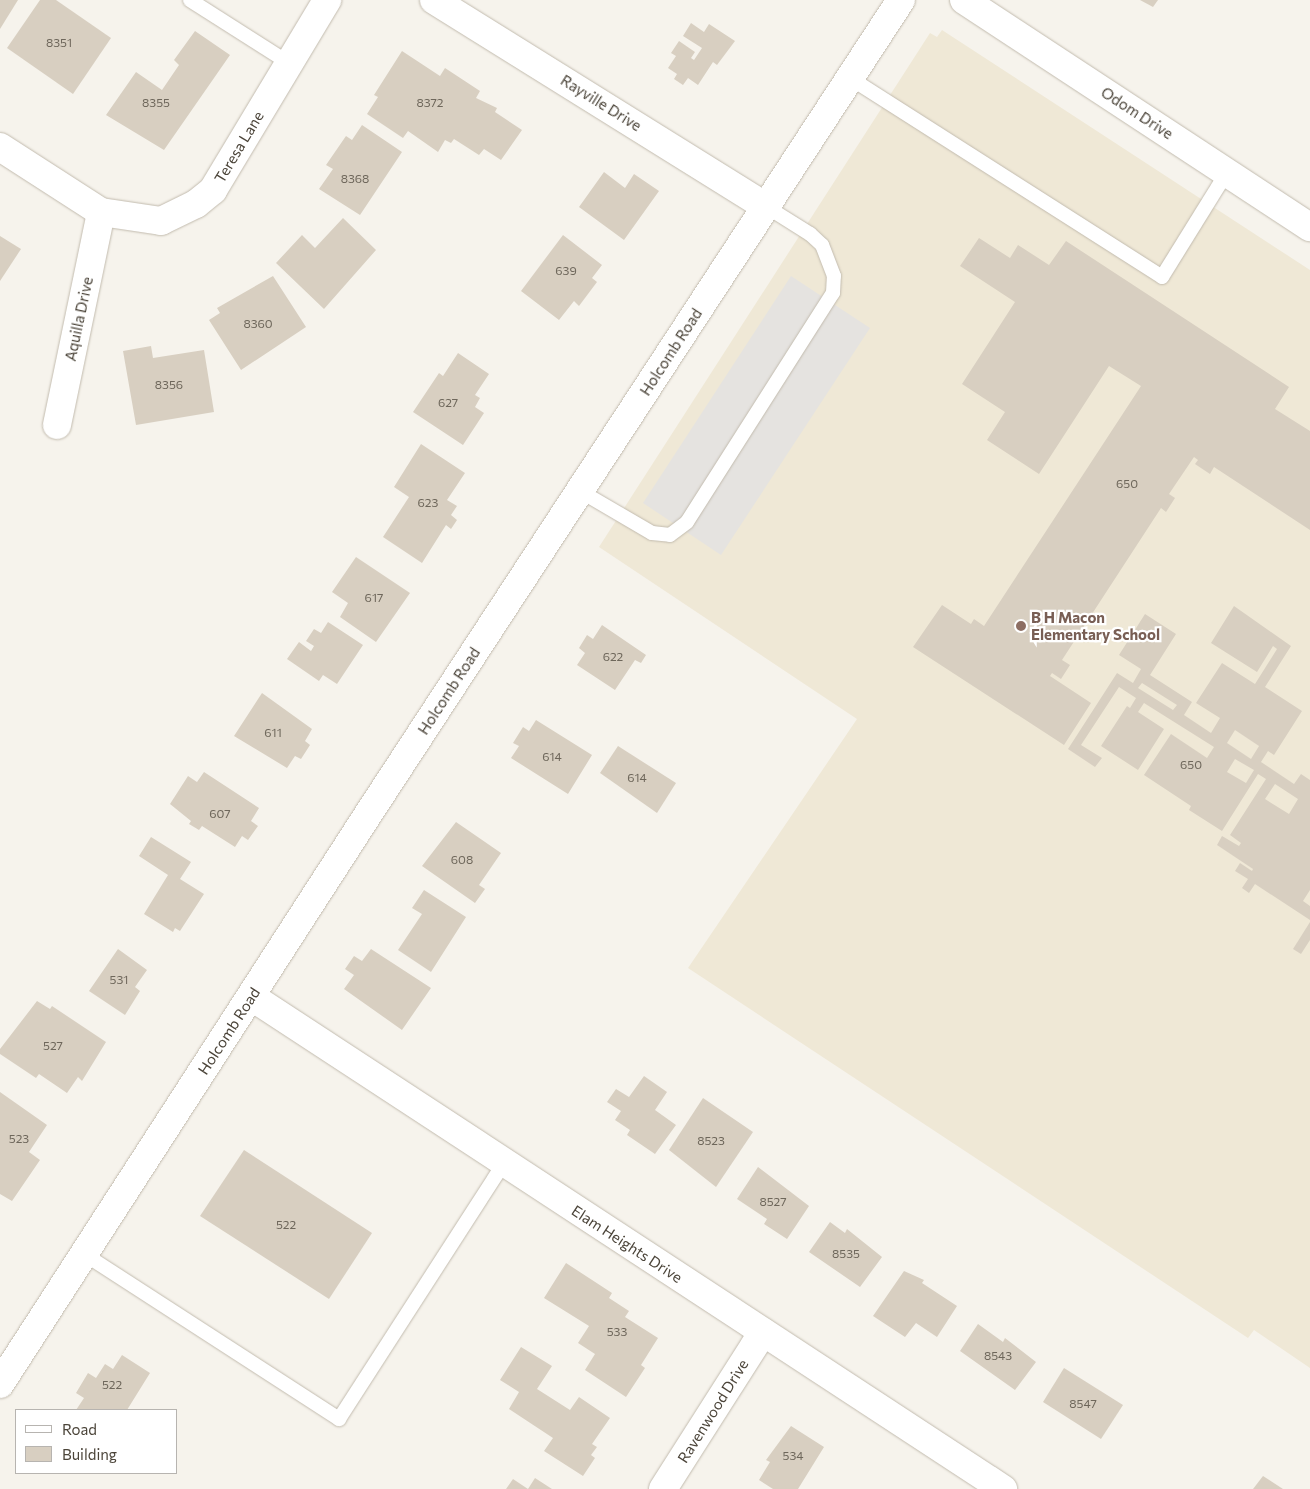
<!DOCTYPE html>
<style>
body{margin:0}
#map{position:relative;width:1310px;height:1489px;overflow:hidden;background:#f6f3ec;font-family:Commissioner,sans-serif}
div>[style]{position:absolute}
.education>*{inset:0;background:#efe8d6}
.parking>*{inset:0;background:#e5e3e0}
.building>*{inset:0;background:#d8cfc1}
.roads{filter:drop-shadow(0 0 1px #c2bbae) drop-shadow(0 0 1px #c2bbae)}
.service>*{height:14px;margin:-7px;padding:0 7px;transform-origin:7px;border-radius:7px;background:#fff}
.minor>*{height:28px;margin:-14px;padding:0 14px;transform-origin:14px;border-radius:14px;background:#fff}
.tertiary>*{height:28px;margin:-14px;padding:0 14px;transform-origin:14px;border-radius:14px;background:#fff}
.dots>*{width:14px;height:14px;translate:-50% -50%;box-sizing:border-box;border:2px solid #fff;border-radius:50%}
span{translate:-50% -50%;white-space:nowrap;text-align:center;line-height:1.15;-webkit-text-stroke:4.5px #fff;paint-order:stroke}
.number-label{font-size:12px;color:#6e675b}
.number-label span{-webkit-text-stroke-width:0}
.street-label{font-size:15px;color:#4b4439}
.education-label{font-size:15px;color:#785e54;font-weight:700}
.left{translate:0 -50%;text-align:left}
.legend{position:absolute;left:15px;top:1409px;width:162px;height:65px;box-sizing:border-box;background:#fff;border:1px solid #b7b4b0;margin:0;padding:6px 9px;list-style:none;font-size:15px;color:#4b4439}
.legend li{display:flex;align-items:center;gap:10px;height:25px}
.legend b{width:25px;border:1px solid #b7b4b0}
</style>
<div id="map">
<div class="education">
<div style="clip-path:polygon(942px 30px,1310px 270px,1310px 1368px,1254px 1330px,1248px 1338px,688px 968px,857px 719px,599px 547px,930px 33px,937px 37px)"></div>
</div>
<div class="parking">
<div style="clip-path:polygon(791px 276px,870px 328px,721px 555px,643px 503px)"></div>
</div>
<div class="building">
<div style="clip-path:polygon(0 0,18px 0,0 29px)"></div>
<div style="clip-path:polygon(40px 0,56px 0,111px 38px,73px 94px,7px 48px)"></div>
<div style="clip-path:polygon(1140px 0,1158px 0,1153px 7px)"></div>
<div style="clip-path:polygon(691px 23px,704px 32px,709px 24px,735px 41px,717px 65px,713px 62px,698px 85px,688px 78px,683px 85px,674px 79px,677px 74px,668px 68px,676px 56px,671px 53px,679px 41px,695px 52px,691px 58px,694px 60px,702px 48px,683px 36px)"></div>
<div style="clip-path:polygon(195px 31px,230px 55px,164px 150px,106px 115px,136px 72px,162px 90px,179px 65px,174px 60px)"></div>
<div style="clip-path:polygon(402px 51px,440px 76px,445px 68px,480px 91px,476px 98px,497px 108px,495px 112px,522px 130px,501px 160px,484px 149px,479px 155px,454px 139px,451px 143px,445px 140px,438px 152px,408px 131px,403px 138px,367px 114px,378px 97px,374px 95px)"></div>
<div style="clip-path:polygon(362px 125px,402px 152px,360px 215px,319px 189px,333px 169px,326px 165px,346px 136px,352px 140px)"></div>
<div style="clip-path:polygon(604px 172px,625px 188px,634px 174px,659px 191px,624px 240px,579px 207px)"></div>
<div style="clip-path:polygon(343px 218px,376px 250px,324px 309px,276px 263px,302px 235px,315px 248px)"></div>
<div style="clip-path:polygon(563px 235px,602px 265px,592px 278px,597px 282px,579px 306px,574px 301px,559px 320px,521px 291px)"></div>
<div style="clip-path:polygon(0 236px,21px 249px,0 281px)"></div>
<div style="clip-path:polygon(979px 238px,1010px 258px,1018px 245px,1049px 265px,1066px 241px,1289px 387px,1275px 409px,1310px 431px,1310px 530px,1214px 467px,1210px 474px,1195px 464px,1198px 460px,1194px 457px,1169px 494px,1175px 498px,1166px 512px,1161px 508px,1062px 660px,1070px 665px,1061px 679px,1052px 673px,1050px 676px,1091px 703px,1064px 745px,913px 647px,942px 605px,971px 624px,974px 619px,984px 626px,1141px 386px,1109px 366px,1039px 474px,987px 440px,1005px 412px,962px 384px,1015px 302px,960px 266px)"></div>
<div style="clip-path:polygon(273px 276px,306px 327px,241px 370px,209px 320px,220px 313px,217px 308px)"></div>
<div style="clip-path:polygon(151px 346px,153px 358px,204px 350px,214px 412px,136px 425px,123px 351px)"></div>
<div style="clip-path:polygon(458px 353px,489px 374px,475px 395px,480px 398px,475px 407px,484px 413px,463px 445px,413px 412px,439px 373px,443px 376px)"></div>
<div style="clip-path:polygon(421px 444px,465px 473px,447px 500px,457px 506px,451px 515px,457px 520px,451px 529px,446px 525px,422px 563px,383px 537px,409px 497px,394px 487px)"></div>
<div style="clip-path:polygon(356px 557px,410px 593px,376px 642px,340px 617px,348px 603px,332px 592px)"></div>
<div style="clip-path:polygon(evenodd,1234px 606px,1291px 646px,1265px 687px,1302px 711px,1274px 755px,1268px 751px,1261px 762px,1294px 784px,1301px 774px,1310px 780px,1310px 890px,1303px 901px,1310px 906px,1310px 920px,1255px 884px,1249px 893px,1242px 888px,1248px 879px,1235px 871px,1240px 863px,1252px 871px,1253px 869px,1217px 845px,1222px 836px,1239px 846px,1241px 843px,1230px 835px,1266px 779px,1258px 774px,1222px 831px,1189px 810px,1191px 806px,1144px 775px,1171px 734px,1207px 758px,1214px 747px,1144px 703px,1138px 712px,1164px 729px,1138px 770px,1101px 746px,1127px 706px,1130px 708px,1136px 698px,1119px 687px,1081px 745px,1102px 758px,1095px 767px,1068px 749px,1117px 673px,1133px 683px,1141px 669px,1119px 655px,1145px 614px,1176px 634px,1150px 675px,1192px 702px,1184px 715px,1211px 733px,1220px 718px,1196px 703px,1222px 663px,1255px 684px,1277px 649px,1273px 646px,1257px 672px,1211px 643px,1234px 606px,1142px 683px,1177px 705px,1173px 710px,1138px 688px,1142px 683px,1234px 606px,1235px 730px,1259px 746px,1251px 759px,1227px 743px,1235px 730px,1234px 606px,1235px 759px,1254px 770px,1246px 783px,1227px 772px,1235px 759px,1234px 606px,1275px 784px,1298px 799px,1289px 814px,1265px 799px,1275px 784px)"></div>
<div style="clip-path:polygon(328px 622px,363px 645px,337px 684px,323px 675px,319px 681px,287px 659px,299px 642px,311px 651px,314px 646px,306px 641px,314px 629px,321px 633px)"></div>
<div style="clip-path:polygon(602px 625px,646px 655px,641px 663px,635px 660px,615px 690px,577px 665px,585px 653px,579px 648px,587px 635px,593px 639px)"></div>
<div style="clip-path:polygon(262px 693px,312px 729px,305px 741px,310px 745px,301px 759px,295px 756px,287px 768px,234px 736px)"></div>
<div style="clip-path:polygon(536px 720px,592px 755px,568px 794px,511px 758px,519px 746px,513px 743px,523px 727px,529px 731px)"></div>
<div style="clip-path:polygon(618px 746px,676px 783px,657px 813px,600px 773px)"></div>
<div style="clip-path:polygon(204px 772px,259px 808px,251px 821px,258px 826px,248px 840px,242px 836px,235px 847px,202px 826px,199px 830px,189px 824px,191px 821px,170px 804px,188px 776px,197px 782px)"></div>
<div style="clip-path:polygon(456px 822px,501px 853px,479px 885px,485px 889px,475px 903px,422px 866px)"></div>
<div style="clip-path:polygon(151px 837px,191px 862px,180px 879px,204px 894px,180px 931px,175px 928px,173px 932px,144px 914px,168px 875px,139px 856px)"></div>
<div style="clip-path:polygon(424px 890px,466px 917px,431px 972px,398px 950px,422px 914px,412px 908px)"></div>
<div style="clip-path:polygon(1310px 922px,1310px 940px,1301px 954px,1293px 949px)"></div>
<div style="clip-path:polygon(118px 949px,147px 970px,135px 987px,140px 991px,125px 1015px,89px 991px)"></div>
<div style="clip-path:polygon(371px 949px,431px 988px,402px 1030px,344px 989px,354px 975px,345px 969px,354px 956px,362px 961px)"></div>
<div style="clip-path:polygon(37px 1001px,50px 1009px,52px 1006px,106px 1042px,82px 1081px,78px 1077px,67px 1093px,39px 1074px,36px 1078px,0 1054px,0 1049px)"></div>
<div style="clip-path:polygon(644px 1076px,667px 1092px,655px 1110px,676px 1125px,655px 1154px,627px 1135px,630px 1130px,615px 1120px,621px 1111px,607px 1102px,616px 1089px,629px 1097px)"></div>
<div style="clip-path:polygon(0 1092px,47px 1125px,29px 1152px,40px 1160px,12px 1201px,0 1194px)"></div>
<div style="clip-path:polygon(703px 1098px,753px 1132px,716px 1187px,669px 1150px)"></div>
<div style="clip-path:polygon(244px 1150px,372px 1233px,329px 1299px,200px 1216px)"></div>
<div style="clip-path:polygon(758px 1167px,809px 1206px,787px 1239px,764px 1224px,767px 1219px,737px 1199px)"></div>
<div style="clip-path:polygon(830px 1222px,845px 1233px,847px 1229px,882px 1257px,860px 1287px,809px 1252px)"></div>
<div style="clip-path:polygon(566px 1263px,612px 1293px,609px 1298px,629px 1311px,625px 1317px,658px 1338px,641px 1365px,645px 1368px,626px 1397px,585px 1370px,595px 1354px,578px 1343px,589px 1326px,544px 1298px)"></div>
<div style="clip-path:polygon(904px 1271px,924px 1280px,922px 1283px,957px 1306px,937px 1337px,916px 1323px,905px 1337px,873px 1316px)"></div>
<div style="clip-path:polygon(978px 1324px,1003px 1342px,1005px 1338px,1036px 1362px,1015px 1390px,960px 1351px)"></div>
<div style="clip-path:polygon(521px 1347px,552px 1366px,537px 1389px,570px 1410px,579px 1397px,610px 1418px,592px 1444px,597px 1447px,591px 1455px,595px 1458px,583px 1476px,544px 1451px,553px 1438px,509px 1409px,519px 1392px,500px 1380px)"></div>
<div style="clip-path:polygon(122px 1355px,150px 1373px,127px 1410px,76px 1410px,84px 1398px,76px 1393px,88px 1373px,96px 1378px,105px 1364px,113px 1369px)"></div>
<div style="clip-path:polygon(1064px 1368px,1123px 1405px,1101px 1439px,1043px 1402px)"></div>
<div style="clip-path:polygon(791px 1426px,824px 1447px,798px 1489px,773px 1489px,759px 1480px,770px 1462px,766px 1460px)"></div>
<div style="clip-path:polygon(1263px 1476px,1283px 1489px,1253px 1489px)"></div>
<div style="clip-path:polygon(535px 1478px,552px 1489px,506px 1489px,513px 1479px,528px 1489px)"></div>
</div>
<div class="roads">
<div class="service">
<div style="left:190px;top:0;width:117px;rotate:32.5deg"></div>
<div style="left:850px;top:78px;width:370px;rotate:32.5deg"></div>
<div style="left:1162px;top:277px;width:123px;rotate:-58.2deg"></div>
<div style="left:580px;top:491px;width:83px;rotate:30.3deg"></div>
<div style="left:652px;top:533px;width:18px;rotate:6deg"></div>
<div style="left:670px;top:535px;width:21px;rotate:-37deg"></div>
<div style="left:687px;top:522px;width:272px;rotate:-57.5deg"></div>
<div style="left:833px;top:293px;width:17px;rotate:-87deg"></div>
<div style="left:834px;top:276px;width:33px;rotate:-111deg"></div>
<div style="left:822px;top:245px;width:16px;rotate:-137deg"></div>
<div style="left:810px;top:234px;width:51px;rotate:-147.9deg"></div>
<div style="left:84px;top:1254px;width:304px;rotate:32.9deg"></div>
<div style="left:339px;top:1419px;width:305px;rotate:-57.2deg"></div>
</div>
<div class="minor">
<div style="left:434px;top:0;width:392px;rotate:31.9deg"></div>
<div style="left:964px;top:0;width:414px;rotate:33.3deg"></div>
<div style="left:0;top:147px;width:120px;rotate:32.8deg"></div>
<div style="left:101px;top:212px;width:61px;rotate:8.5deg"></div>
<div style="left:161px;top:221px;width:39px;rotate:-26deg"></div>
<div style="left:196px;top:204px;width:22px;rotate:-39deg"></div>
<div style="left:213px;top:190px;width:222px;rotate:-59deg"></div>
<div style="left:57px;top:425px;width:217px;rotate:-78.3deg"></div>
<div style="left:252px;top:997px;width:898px;rotate:33.23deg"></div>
<div style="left:663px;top:1489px;width:186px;rotate:-57.5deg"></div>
</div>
<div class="tertiary">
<div style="left:0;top:1384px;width:676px;rotate:-57.13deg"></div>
<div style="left:367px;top:816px;width:975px;rotate:-56.8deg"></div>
</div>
</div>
<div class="dots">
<div style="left:1021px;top:626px;background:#8d6e63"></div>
</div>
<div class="number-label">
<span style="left:59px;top:43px">8351</span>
<span style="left:156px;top:103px">8355</span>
<span style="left:430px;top:103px">8372</span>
<span style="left:355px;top:179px">8368</span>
<span style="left:566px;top:271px">639</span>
<span style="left:258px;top:324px">8360</span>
<span style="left:169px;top:385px">8356</span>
<span style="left:448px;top:403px">627</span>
<span style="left:1127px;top:484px">650</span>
<span style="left:428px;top:503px">623</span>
<span style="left:374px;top:598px">617</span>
<span style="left:613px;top:657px">622</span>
<span style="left:273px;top:733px">611</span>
<span style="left:552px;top:757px">614</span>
<span style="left:1191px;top:765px">650</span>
<span style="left:637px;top:778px">614</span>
<span style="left:220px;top:814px">607</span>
<span style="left:462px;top:860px">608</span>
<span style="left:119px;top:980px">531</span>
<span style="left:53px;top:1046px">527</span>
<span style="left:19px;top:1139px">523</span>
<span style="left:711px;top:1141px">8523</span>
<span style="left:773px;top:1202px">8527</span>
<span style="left:286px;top:1225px">522</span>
<span style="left:846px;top:1254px">8535</span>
<span style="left:617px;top:1332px">533</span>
<span style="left:998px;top:1356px">8543</span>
<span style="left:112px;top:1385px">522</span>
<span style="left:1083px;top:1404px">8547</span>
<span style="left:793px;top:1456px">534</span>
</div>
<div class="street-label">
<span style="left:601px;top:103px;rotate:32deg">Rayville Drive</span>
<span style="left:1137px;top:113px;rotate:33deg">Odom Drive</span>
<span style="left:239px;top:147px;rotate:-59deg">Teresa Lane</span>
<span style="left:79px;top:319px;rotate:-78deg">Aquilla Drive</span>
<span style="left:671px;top:352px;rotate:-57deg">Holcomb Road</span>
<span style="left:449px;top:691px;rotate:-57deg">Holcomb Road</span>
<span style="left:229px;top:1031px;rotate:-57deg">Holcomb Road</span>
<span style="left:627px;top:1244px;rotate:33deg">Elam Heights Drive</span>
<span style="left:713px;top:1411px;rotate:-58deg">Ravenwood Drive</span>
</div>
<div class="education-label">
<span class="left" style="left:1031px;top:626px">B H Macon<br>Elementary School</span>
</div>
<ul class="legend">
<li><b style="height:6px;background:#fff"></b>Road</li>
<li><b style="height:14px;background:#d8cfc1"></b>Building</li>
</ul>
</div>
